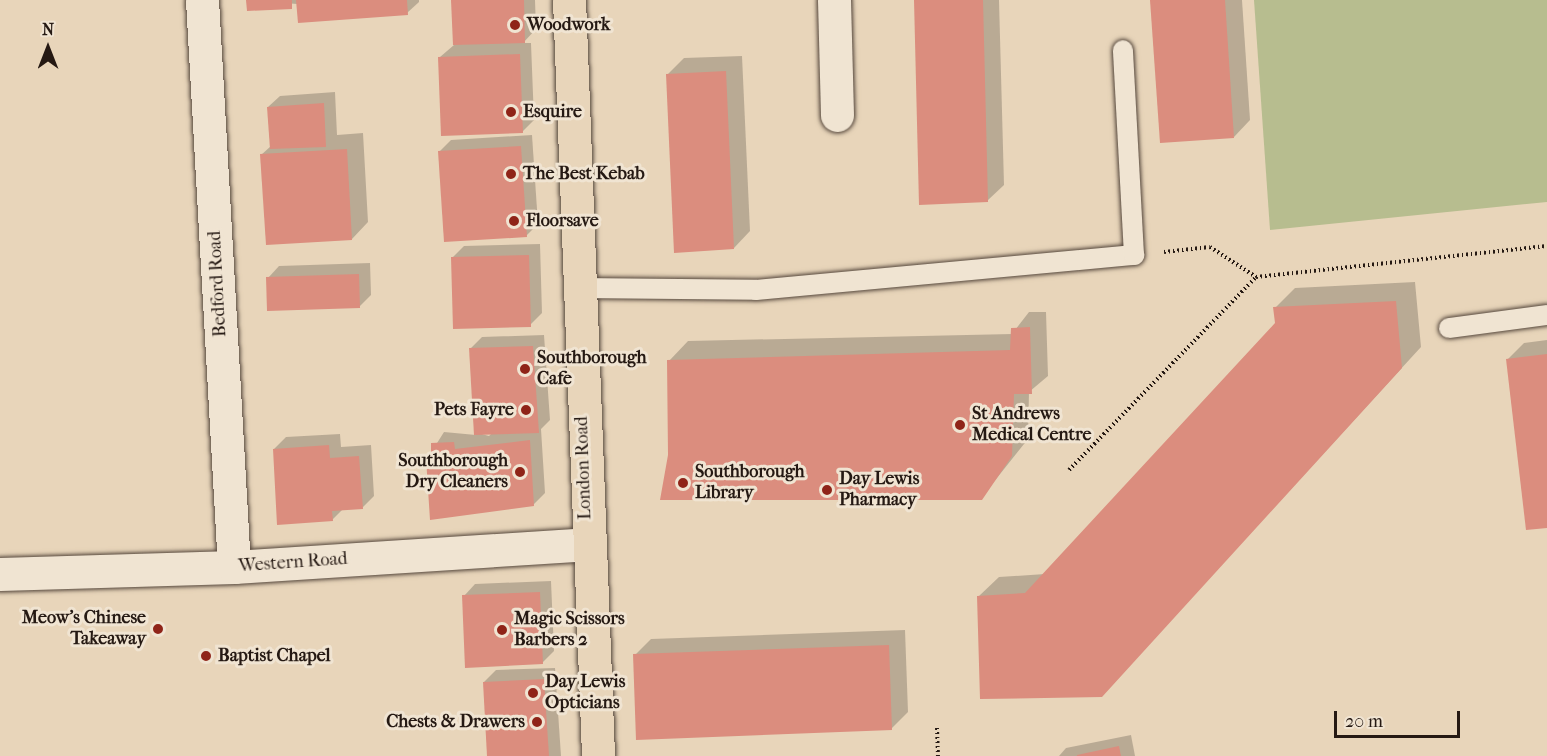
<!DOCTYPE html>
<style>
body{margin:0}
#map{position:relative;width:1547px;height:756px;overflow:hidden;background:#e8d5ba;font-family:"IM FELL French Canon",serif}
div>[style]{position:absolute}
.green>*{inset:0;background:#b7bd8f}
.shadow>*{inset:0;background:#0003}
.building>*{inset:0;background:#db8d7e}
.path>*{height:4px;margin-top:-2px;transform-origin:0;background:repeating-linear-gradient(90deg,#251913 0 1.5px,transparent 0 4.5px)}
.roads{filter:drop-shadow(0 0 2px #56483d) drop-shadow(0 0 2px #56483d)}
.lane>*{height:20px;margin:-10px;padding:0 10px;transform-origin:10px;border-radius:10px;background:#f0e4d2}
.street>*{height:33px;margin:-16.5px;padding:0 16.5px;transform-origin:16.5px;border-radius:16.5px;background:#f0e4d2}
.highway>*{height:33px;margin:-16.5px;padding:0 16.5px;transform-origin:16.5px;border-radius:16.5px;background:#e8d5ba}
.dots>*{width:16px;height:16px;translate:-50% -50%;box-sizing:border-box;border:3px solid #f0e4d2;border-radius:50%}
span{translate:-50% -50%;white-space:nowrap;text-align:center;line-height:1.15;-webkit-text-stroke:6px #f0e4d2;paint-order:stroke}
.poi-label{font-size:18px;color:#251913;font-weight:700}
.left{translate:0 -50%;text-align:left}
.right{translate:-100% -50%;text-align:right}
.street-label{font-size:18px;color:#251913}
.north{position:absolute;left:18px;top:18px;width:60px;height:60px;-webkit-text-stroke:4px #f0e4d2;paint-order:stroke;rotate:0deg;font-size:16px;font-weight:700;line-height:24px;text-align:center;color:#251913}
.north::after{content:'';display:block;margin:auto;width:21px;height:27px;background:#251913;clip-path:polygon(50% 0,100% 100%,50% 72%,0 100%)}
.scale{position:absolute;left:1334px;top:711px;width:126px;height:27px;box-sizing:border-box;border:3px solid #251913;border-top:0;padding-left:8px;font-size:18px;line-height:21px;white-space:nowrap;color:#251913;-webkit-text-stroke:4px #f0e4d2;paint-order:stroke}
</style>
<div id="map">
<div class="green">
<div style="clip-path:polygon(1254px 0,1547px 0,1547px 202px,1270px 230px)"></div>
</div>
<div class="shadow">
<div style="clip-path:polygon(248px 0,419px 0,419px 2px,407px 13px)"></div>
<div style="clip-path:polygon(453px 0,535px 0,536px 29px,523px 43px,531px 43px,534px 120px,522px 132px,440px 57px,454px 45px)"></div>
<div style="clip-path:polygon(915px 0,999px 0,1004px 185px,987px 201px)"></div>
<div style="clip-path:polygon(1151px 0,1242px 0,1250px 120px,1234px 137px)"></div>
<div style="clip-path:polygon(742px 56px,750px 231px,734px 248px,667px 75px,684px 58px)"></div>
<div style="clip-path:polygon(335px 92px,337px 135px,363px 133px,368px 222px,352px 239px,261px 155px,271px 146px,268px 107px,280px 96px)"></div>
<div style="clip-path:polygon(532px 135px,538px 224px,526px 236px,440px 151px,451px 140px)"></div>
<div style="clip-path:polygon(540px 244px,542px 313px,530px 325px,453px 257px,464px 246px)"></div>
<div style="clip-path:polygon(370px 263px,371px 295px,359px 307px,268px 278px,279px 266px)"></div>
<div style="clip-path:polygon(1415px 282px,1421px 347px,1102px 695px,979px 596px,999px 577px,1045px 574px,1277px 324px,1275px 308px,1295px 288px)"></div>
<div style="clip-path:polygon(1029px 312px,1046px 312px,1048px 376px,1029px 392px,1028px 439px,981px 498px,670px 455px,669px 361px,688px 341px,1012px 334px)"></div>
<div style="clip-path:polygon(evenodd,544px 335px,550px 420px,541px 429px,545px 493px,533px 505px,427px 459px,444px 432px,476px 435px,470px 349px,482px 337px,544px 335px,478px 433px,492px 433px,489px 436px,478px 433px)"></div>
<div style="clip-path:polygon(1547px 340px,1547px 526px,1508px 359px,1524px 343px)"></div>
<div style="clip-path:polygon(340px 434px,341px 447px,371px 445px,374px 496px,362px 508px,343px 509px,332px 520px,274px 449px,286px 437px)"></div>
<div style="clip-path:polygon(551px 581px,554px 651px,542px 663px,464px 596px,475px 584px)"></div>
<div style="clip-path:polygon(905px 630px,908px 712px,891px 729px,635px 655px,651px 639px)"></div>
<div style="clip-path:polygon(555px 668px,561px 756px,489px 756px,484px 682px,496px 670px)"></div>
<div style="clip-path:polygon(1131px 735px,1135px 756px,1059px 756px,1066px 748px)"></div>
</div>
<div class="building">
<div style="clip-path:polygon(246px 0,292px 0,292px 9px,247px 11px)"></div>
<div style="clip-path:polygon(296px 0,407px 0,408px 15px,298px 23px)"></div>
<div style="clip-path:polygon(451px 0,524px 0,525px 43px,453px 45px)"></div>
<div style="clip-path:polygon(914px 0,983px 0,988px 202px,919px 205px)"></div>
<div style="clip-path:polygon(1150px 0,1225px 0,1234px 138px,1160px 143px)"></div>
<div style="clip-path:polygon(520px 54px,523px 133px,441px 136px,438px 57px)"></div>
<div style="clip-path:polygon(726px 71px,734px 249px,674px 253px,666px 74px)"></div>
<div style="clip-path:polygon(324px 103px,326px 147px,270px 149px,267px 107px)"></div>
<div style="clip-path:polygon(521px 146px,527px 237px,444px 242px,438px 151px)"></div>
<div style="clip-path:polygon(347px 149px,352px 240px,266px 245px,260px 154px)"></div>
<div style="clip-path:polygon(529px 255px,531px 327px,453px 329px,451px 257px)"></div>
<div style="clip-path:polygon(359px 274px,360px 308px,267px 311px,266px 277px)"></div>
<div style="clip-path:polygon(1396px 301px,1402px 368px,1102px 697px,980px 699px,977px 596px,1025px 593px,1275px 323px,1273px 307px)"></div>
<div style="clip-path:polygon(1030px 327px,1032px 394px,1014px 394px,1012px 456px,982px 500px,660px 500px,668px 455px,667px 360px,1010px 350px,1011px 328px)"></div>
<div style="clip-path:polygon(533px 346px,539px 433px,474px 435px,469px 348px)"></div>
<div style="clip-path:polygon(1547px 354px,1547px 528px,1526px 530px,1506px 359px)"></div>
<div style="clip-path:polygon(530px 440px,534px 506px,430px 520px,426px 458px,431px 458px,431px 443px,454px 442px,455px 449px)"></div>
<div style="clip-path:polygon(329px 445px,330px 458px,359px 456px,363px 509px,332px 511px,333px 521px,277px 525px,273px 449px)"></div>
<div style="clip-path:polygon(540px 592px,543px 664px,465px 668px,462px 595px)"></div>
<div style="clip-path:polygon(889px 645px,892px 730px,636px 740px,633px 654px)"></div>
<div style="clip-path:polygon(544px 679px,549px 756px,487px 756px,483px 682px)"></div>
<div style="clip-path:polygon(1119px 746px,1121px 756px,1077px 756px,1077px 755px)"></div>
</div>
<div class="path">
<div style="left:1164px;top:252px;width:46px;rotate:-6.2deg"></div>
<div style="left:1210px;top:247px;width:55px;rotate:33.1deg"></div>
<div style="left:1069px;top:470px;width:269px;rotate:-45.9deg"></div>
<div style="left:1256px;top:277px;width:293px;rotate:-6.1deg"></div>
<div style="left:937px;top:728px;width:28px;rotate:88deg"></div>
</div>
<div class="roads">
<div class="lane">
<div style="left:578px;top:288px;width:178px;rotate:0.6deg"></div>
<div style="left:756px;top:290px;width:380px;rotate:-5.3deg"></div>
<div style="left:1134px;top:255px;width:205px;rotate:-93.1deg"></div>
<div style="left:1449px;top:328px;width:99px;rotate:-7.6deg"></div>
</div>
<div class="street">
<div style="left:202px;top:0;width:568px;rotate:86.77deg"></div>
<div style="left:834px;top:0;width:115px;rotate:88.5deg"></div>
<div style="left:0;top:574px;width:234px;rotate:-1.7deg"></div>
<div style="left:234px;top:567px;width:353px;rotate:-3.7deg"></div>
</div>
<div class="highway">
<div style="left:569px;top:0;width:757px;rotate:87.8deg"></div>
</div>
</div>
<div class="dots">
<div style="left:515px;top:25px;background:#8f2418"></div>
<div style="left:511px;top:112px;background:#8f2418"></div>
<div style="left:511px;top:174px;background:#8f2418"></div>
<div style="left:514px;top:221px;background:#8f2418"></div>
<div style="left:525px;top:369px;background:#8f2418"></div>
<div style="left:526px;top:410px;background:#8f2418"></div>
<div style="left:960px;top:425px;background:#8f2418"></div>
<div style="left:520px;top:472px;background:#8f2418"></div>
<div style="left:683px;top:483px;background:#8f2418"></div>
<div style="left:827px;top:490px;background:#8f2418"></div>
<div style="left:158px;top:629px;background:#8f2418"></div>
<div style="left:502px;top:630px;background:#8f2418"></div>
<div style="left:206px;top:656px;background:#8f2418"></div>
<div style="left:533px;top:693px;background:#8f2418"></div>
<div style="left:537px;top:722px;background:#8f2418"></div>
</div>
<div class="poi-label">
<span class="left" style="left:527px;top:25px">Woodwork</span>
<span class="left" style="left:523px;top:112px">Esquire</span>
<span class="left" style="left:523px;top:174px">The Best Kebab</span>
<span class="left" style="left:526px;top:221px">Floorsave</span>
<span class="left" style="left:537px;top:369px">Southborough<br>Cafe</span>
<span class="right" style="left:514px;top:410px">Pets Fayre</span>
<span class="left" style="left:972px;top:425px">St Andrews<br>Medical Centre</span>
<span class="right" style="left:508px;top:472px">Southborough<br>Dry Cleaners</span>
<span class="left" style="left:695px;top:483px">Southborough<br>Library</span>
<span class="left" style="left:839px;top:490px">Day Lewis<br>Pharmacy</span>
<span class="right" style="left:146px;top:629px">Meow's Chinese<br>Takeaway</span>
<span class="left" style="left:514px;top:630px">Magic Scissors<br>Barbers 2</span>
<span class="left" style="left:218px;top:656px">Baptist Chapel</span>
<span class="left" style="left:545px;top:693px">Day Lewis<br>Opticians</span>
<span class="right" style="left:525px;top:722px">Chests &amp; Drawers</span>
</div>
<div class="street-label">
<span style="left:218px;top:284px;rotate:-93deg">Bedford Road</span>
<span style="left:584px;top:468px;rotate:-92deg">London Road</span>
<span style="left:293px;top:563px;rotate:-4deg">Western Road</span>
</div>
<div class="north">N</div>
<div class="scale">20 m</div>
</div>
